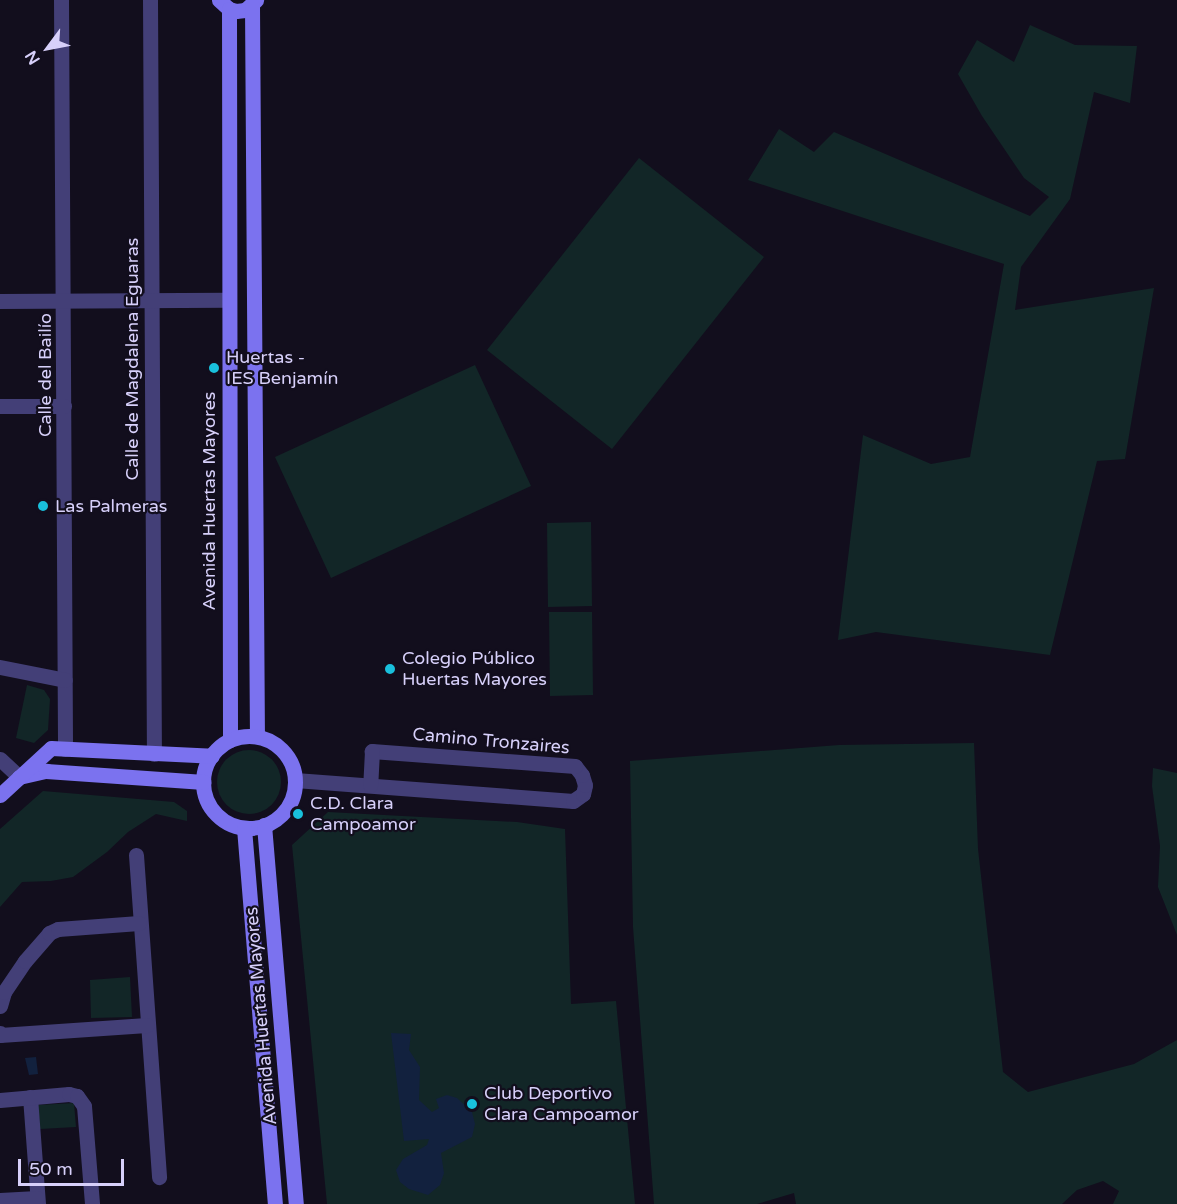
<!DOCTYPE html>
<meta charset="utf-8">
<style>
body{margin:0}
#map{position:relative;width:1177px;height:1204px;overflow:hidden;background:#120e1d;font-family:"Varela Round",sans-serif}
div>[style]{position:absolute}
.green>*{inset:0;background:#122627}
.round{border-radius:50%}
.water>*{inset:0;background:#12213e}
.street>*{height:15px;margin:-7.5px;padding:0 7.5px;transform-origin:7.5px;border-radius:7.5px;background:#433f77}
.secondary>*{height:15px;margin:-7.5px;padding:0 7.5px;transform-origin:7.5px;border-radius:7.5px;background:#7b72ef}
.secondary>.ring{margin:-7.5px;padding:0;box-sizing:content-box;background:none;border:15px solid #7b72ef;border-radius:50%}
.dots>*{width:16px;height:16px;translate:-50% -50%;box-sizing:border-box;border:3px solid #120e1d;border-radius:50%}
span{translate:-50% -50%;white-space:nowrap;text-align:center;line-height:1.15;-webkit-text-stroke:4.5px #120e1d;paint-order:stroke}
.poi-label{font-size:18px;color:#d7d0fa}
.left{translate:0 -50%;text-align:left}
.street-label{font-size:18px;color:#d7d0fa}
.north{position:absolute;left:18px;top:18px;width:60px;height:60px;-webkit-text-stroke:4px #120e1d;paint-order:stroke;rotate:238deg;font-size:16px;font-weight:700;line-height:24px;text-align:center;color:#d7d0fa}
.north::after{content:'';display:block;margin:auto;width:21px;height:27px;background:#d7d0fa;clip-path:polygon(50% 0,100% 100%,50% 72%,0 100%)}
.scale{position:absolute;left:18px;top:1159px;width:106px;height:27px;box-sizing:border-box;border:3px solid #d7d0fa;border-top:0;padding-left:8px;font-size:18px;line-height:21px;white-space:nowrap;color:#d7d0fa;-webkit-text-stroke:4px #120e1d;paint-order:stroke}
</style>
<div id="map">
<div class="green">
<div style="clip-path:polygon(1030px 25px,1075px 45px,1137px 46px,1130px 103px,1094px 92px,1070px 199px,1021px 267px,1015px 310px,1154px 288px,1125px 459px,1097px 461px,1050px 655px,876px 632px,838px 640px,863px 435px,931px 464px,970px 457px,1004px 264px,748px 180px,779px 129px,814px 152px,834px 132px,1030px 216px,1049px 197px,1024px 178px,982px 116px,958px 74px,977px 40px,1014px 62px)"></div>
<div style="clip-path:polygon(639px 158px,764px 257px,612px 449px,487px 350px)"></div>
<div style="clip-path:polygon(475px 365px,531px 486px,331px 578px,275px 457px)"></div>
<div style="clip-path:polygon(591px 522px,592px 606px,548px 607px,547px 523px)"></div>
<div style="clip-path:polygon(549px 612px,592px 612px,593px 695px,550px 696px)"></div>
<div style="clip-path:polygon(27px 685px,44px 690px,50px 699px,48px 730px,34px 743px,16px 738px)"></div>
<div style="clip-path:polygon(974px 743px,978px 849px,1003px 1072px,1028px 1092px,1134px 1064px,1177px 1040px,1177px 1204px,1113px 1204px,1119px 1191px,1103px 1181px,1077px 1190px,1062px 1204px,796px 1204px,794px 1193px,757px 1204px,654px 1204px,633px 927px,630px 761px,839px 745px)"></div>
<div class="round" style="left:217px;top:750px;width:64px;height:64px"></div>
<div style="clip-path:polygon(1153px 768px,1177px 773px,1177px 935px,1158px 887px,1160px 846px,1152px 786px)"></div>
<div style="clip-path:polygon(43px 791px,174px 802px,187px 811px,187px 821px,156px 814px,128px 832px,107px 852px,73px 877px,51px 881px,22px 882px,0 907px,0 829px)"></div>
<div style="clip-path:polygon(328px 812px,517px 822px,565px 829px,571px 1004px,616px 1001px,635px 1204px,327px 1204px,292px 845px)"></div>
<div style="clip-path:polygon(130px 977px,132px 1017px,91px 1018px,90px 980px)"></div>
<div style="clip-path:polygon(74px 1103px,76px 1127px,40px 1129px,38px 1105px)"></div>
</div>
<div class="water">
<div style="clip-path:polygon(391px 1033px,411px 1034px,409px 1050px,420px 1067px,419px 1100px,432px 1112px,439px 1108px,436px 1099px,447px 1095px,457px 1098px,472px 1112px,475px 1124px,472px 1137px,441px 1153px,444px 1173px,440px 1185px,428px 1195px,409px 1189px,400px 1182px,396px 1170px,403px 1159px,427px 1145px,429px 1139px,404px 1141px)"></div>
<div style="clip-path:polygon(36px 1057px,38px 1074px,29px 1075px,25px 1058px)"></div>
</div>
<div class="street">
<div style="left:61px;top:0;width:749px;rotate:89.69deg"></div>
<div style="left:150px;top:0;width:754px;rotate:89.7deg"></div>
<div style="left:0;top:301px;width:227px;rotate:-0.3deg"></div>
<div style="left:0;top:406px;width:64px"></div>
<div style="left:0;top:667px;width:66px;rotate:11.3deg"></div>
<div style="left:0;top:759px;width:26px;rotate:43deg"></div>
<div style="left:295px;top:780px;width:279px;rotate:4.3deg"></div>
<div style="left:573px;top:801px;width:12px;rotate:-35deg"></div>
<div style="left:583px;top:794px;width:9px;rotate:-77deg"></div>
<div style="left:585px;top:785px;width:10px;rotate:-107deg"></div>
<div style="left:582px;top:775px;width:11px;rotate:-128deg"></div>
<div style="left:575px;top:766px;width:204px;rotate:-175.8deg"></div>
<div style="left:372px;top:751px;width:34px;rotate:93deg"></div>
<div style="left:136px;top:855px;width:323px;rotate:85.9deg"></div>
<div style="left:0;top:1006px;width:15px;rotate:-74deg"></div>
<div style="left:4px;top:992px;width:37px;rotate:-56deg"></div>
<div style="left:25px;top:961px;width:37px;rotate:-49deg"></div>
<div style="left:49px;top:933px;width:10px;rotate:-24deg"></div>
<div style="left:58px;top:929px;width:81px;rotate:-4.2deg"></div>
<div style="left:0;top:1033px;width:2px;rotate:90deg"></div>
<div style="left:0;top:1035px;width:147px;rotate:-3.9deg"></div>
<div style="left:30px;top:1097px;width:107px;rotate:85.7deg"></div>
<div style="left:0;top:1100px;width:69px;rotate:-5deg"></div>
<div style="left:69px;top:1094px;width:8px;rotate:14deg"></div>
<div style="left:77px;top:1096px;width:12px;rotate:55deg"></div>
<div style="left:84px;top:1106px;width:98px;rotate:85.3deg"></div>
<div style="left:0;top:1200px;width:37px;rotate:-3deg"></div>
</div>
<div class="secondary">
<div style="left:219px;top:0;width:13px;rotate:42deg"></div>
<div style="left:229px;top:9px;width:7px;rotate:16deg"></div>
<div style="left:236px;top:11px;width:9px;rotate:-6deg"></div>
<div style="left:245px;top:10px;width:15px;rotate:-42deg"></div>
<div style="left:252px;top:6px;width:730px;rotate:89.61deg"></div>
<div style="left:229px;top:9px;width:731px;rotate:89.92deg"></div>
<div class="ring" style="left:203px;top:736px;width:77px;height:77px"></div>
<div style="left:19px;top:777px;width:28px;rotate:-13deg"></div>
<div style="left:46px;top:771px;width:158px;rotate:4deg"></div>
<div style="left:0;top:795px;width:69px;rotate:-42.7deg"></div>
<div style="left:51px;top:748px;width:161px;rotate:2.8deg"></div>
<div style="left:264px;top:825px;width:380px;rotate:85.2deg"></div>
<div style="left:244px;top:828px;width:377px;rotate:85.3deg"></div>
</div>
<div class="dots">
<div style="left:214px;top:368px;background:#19c0dc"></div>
<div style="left:43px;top:506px;background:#19c0dc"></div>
<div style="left:390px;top:669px;background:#19c0dc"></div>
<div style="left:298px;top:814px;background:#19c0dc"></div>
<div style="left:472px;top:1104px;background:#19c0dc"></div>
</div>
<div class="poi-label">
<span class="left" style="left:226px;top:368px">Huertas -<br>IES Benjamín</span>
<span class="left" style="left:55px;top:506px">Las Palmeras</span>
<span class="left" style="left:402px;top:669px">Colegio Público<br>Huertas Mayores</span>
<span class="left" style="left:310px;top:814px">C.D. Clara<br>Campoamor</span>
<span class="left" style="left:484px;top:1104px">Club Deportivo<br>Clara Campoamor</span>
</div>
<div class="street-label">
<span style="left:132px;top:359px;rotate:-90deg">Calle de Magdalena Eguaras</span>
<span style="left:45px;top:375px;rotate:-90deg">Calle del Bailío</span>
<span style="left:209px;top:501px;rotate:-90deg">Avenida Huertas Mayores</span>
<span style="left:491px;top:741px;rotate:5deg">Camino Tronzaires</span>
<span style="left:261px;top:1016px;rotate:-95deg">Avenida Huertas Mayores</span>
</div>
<div class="north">N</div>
<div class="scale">50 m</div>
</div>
